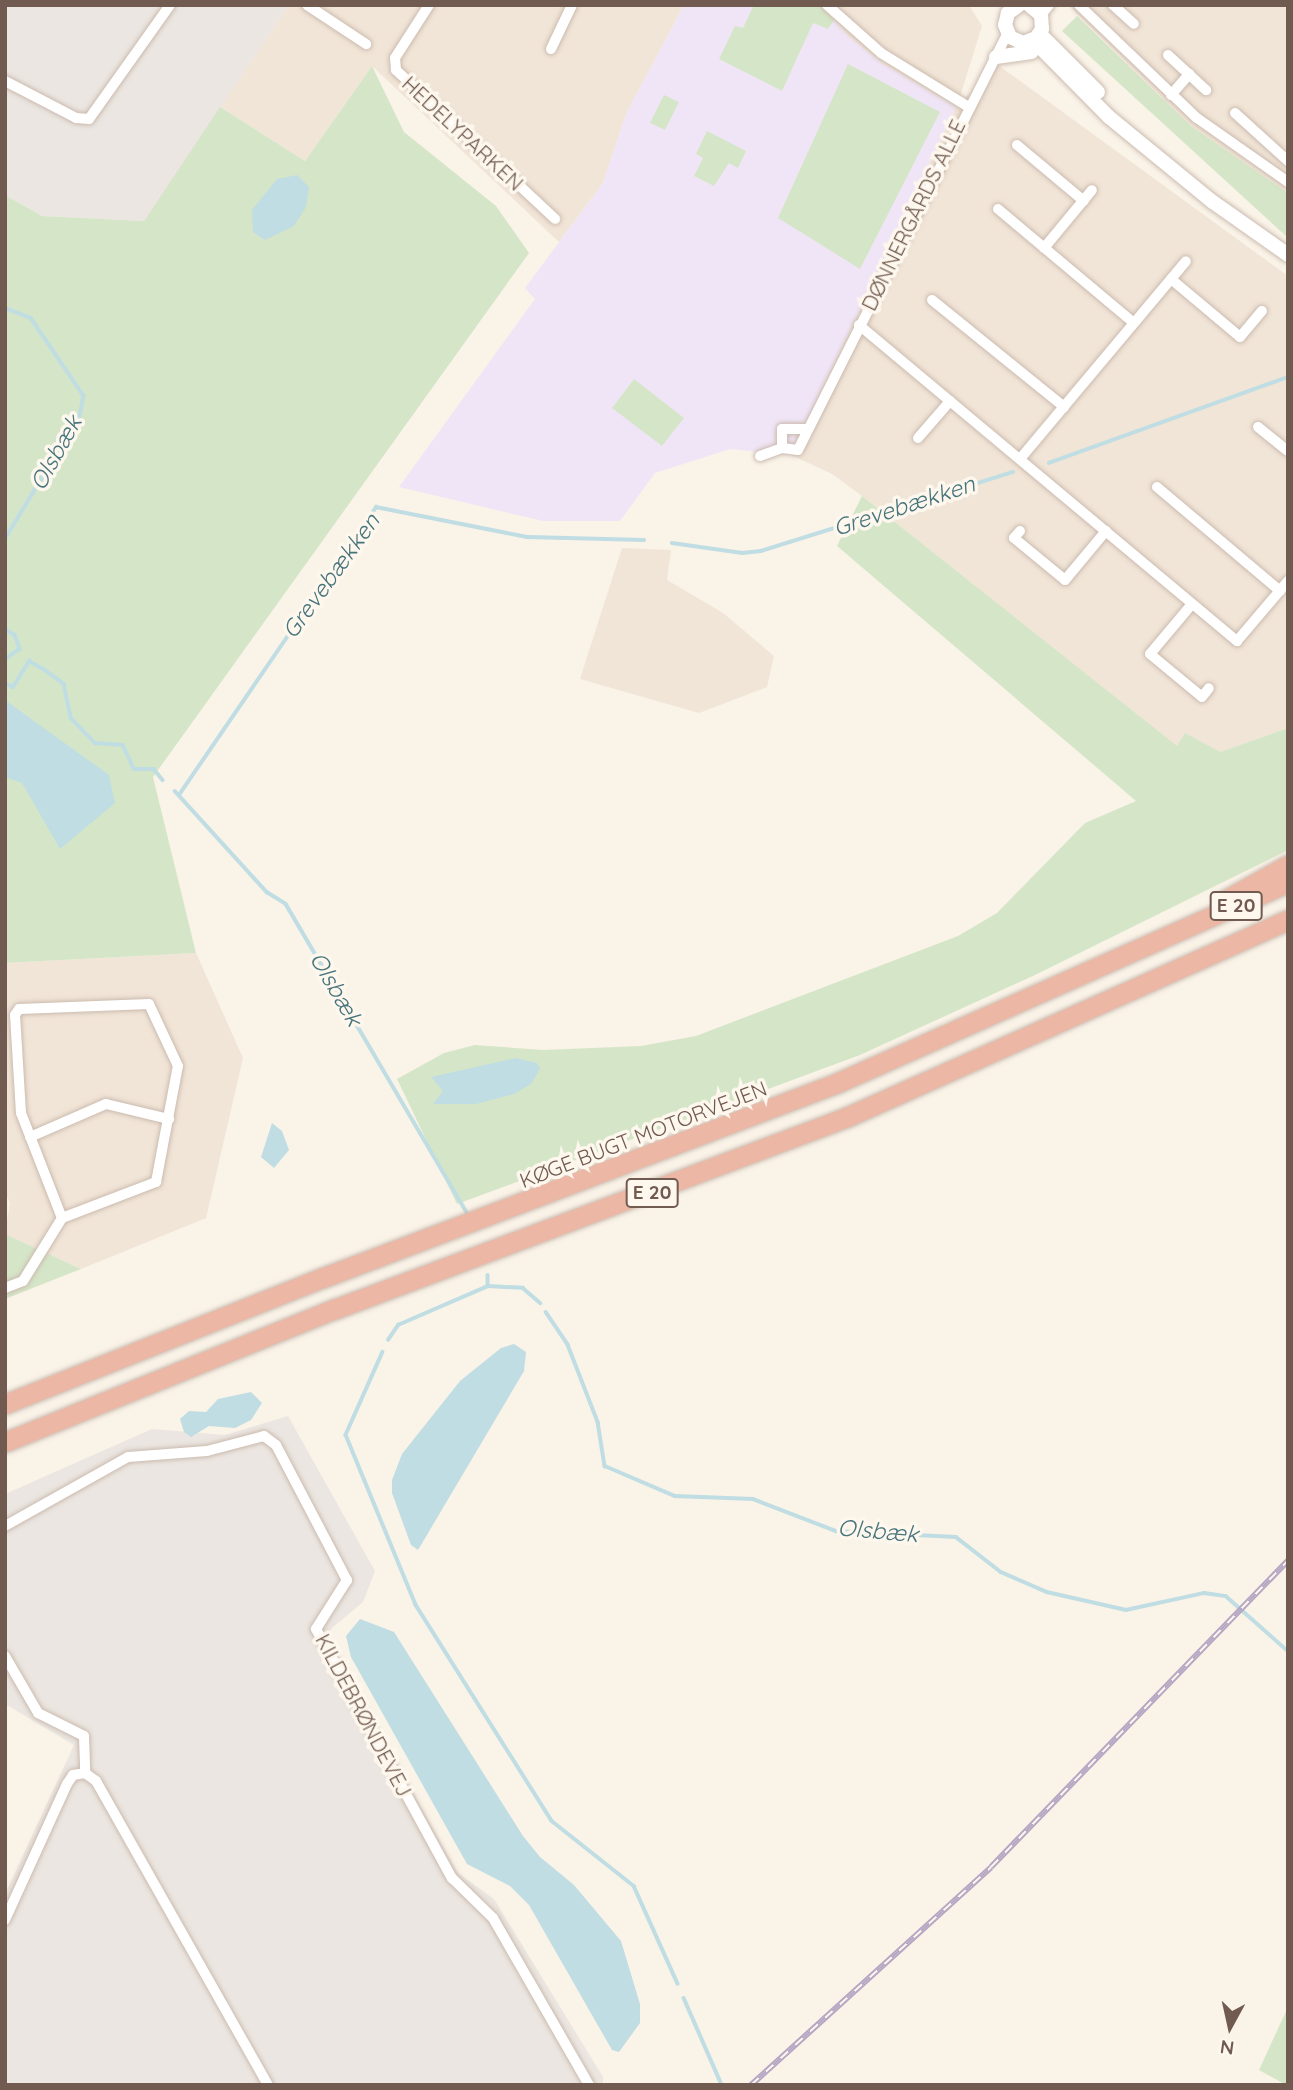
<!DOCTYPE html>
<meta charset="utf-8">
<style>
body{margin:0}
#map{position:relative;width:1293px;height:2090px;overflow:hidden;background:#faf3e8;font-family:Quicksand,sans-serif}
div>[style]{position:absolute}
.residential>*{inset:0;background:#f1e5d7}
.industrial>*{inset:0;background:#ebe6e1}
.education>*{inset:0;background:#f0e5f6}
.green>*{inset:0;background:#d5e6c8}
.water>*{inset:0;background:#bfdde2}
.stream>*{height:3.5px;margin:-1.75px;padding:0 1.75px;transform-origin:1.75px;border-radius:1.75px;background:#bfdde2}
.roads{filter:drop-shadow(0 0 2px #cbbbaf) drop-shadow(0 0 2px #cbbbaf)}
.minor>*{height:10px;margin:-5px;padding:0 5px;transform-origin:5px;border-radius:5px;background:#fff}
.tertiary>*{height:14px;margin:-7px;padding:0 7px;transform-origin:7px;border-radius:7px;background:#fff}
.motorway>*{height:19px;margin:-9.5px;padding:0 9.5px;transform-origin:9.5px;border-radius:9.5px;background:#edb7a6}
.rail>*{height:6px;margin-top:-3px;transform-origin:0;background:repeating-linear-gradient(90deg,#fdf7ee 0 10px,#b5a7c3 0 20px);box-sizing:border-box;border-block:2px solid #b5a7c3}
span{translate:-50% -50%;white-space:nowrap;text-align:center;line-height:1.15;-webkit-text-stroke:7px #fdf7ee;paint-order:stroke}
.shield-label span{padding:2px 5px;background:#fdf7ee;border:2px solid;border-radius:5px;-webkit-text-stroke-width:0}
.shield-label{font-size:19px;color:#715a4f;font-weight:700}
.street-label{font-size:21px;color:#715a4f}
.water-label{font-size:23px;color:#47747b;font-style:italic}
.frame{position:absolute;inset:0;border:7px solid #715a4f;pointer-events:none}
.north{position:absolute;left:1195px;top:1992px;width:70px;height:70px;-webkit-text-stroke:5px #fdf7ee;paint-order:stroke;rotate:188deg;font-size:19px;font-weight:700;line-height:28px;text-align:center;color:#715a4f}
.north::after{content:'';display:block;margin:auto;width:24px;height:32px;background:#715a4f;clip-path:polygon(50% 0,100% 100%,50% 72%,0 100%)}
</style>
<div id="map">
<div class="residential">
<div style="clip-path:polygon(289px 5px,684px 5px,626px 114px,603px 183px,559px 242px,372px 66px,305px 161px,220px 107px)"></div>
<div style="clip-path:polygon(820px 5px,969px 5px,982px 26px,957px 106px,998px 65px,1288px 276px,1288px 728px,1220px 752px,1177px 747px,862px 496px,832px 474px,791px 455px,956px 107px,882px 63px,849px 37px)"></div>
<div style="clip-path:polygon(1068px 5px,1288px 5px,1288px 193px,1191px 126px)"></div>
<div style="clip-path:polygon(622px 548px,671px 550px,667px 580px,723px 613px,774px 656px,767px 687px,699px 713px,580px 679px)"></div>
<div style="clip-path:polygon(196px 953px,243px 1058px,206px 1218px,81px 1269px,5px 1234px,10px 1203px,5px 1192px,5px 963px)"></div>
</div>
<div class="industrial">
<div style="clip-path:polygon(5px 5px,289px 5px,144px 221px,42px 216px,5px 195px)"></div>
<div style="clip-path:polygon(288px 1416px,375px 1571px,363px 1602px,332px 1628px,327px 1638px,458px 1873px,494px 1899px,603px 2077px,603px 2085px,5px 2085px,5px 1894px,74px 1745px,5px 1704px,5px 1494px,152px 1429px,225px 1435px)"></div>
</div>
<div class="education">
<div style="clip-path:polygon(684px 5px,820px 5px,849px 37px,882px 63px,956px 107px,791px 455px,730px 449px,655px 473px,620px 521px,543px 521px,399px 487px,535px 299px,525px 288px,603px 183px,626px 114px)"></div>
</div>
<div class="green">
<div style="clip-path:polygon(754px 5px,820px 5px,834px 20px,828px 29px,813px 23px,782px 91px,719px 59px,735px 26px,743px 28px)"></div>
<div style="clip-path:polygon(1077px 16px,1191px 126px,1288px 193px,1288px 238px,1062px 31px)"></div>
<div style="clip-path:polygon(848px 64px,940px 112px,860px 269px,778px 218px)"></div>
<div style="clip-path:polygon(372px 66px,404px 132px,496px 206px,529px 253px,153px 777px,196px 953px,5px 963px,5px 195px,42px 216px,144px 221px,220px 107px,305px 161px)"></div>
<div style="clip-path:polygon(664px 95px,679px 102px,665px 130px,650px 123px)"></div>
<div style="clip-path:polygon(707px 131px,746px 151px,738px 168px,729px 163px,714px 186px,694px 176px,703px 158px,696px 154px)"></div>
<div style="clip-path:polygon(634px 379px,684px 418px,662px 446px,612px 408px)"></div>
<div style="clip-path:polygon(862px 496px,1177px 746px,1185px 733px,1220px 752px,1288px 728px,1288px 850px,1035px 975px,860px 1055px,457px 1204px,397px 1079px,444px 1053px,475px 1045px,543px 1050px,641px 1046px,696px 1036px,958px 936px,997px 913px,1085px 823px,1136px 801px,837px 546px)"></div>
<div style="clip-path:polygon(5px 1234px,81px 1269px,5px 1299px)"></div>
<div style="clip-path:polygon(1288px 2007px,1288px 2085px,1286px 2085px,1259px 2070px)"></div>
</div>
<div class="water">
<div style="clip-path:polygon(297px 175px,309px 187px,306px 207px,294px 226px,265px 240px,253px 232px,252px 210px,277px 179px)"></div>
<div style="clip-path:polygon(5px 700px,109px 775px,115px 803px,60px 849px,22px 783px,5px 777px)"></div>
<div style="clip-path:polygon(516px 1058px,537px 1063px,540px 1069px,531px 1084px,514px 1094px,476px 1104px,433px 1104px,443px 1091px,431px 1077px)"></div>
<div style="clip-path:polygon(272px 1123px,282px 1131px,289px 1150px,274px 1168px,261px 1157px)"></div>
<div style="clip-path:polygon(514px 1344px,526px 1352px,524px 1371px,418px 1550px,411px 1545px,392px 1493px,392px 1480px,402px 1454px,460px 1381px,501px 1348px)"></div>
<div style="clip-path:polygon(251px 1392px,262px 1403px,251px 1420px,235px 1428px,209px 1426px,191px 1437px,184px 1432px,180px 1419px,189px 1411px,206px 1412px,218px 1399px)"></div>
<div style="clip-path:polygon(360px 1619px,394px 1632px,523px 1836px,540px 1857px,574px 1885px,621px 1941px,640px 2004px,640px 2023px,619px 2052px,612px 2050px,529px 1905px,510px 1886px,467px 1864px,351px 1657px,346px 1636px)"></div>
</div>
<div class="stream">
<div style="left:5px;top:308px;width:28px;rotate:21deg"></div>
<div style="left:31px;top:318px;width:94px;rotate:55.8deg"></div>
<div style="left:84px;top:396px;width:20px;rotate:101deg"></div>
<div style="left:80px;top:416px;width:145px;rotate:121.2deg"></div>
<div style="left:1049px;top:463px;width:254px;rotate:-19.8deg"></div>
<div style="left:672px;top:543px;width:71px;rotate:8.1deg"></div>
<div style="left:742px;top:553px;width:19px;rotate:-6deg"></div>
<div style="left:761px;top:551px;width:264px;rotate:-17.4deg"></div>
<div style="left:5px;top:629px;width:12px;rotate:31deg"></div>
<div style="left:15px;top:635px;width:15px;rotate:70deg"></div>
<div style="left:20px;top:649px;width:19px;rotate:144deg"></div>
<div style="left:5px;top:683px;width:9px;rotate:27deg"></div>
<div style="left:13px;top:687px;width:31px;rotate:-58deg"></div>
<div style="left:29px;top:661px;width:18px;rotate:29deg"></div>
<div style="left:45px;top:670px;width:24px;rotate:36deg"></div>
<div style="left:64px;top:684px;width:35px;rotate:78deg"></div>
<div style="left:71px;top:718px;width:35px;rotate:46deg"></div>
<div style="left:95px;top:743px;width:28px;rotate:4deg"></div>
<div style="left:123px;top:745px;width:26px;rotate:65deg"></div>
<div style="left:134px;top:769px;width:20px"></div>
<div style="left:154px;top:769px;width:14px;rotate:51deg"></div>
<div style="left:175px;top:791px;width:137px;rotate:47.7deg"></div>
<div style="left:267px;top:892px;width:22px;rotate:32deg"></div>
<div style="left:286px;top:904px;width:357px;rotate:59.6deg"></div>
<div style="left:179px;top:795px;width:349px;rotate:-55.6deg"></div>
<div style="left:376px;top:507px;width:155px;rotate:11.2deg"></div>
<div style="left:528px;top:537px;width:116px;rotate:1.5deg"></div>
<div style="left:488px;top:1275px;width:11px;rotate:90deg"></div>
<div style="left:488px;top:1286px;width:35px;rotate:3deg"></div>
<div style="left:523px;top:1288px;width:23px;rotate:41deg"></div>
<div style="left:546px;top:1312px;width:40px;rotate:56deg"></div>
<div style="left:568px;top:1345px;width:83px;rotate:68.7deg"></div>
<div style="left:598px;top:1422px;width:45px;rotate:81deg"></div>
<div style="left:605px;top:1466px;width:76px;rotate:23.2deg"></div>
<div style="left:675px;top:1496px;width:78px;rotate:2.2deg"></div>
<div style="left:753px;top:1499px;width:89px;rotate:21.1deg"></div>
<div style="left:836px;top:1531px;width:120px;rotate:2.9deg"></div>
<div style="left:956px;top:1537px;width:57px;rotate:37.9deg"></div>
<div style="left:1001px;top:1572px;width:50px;rotate:23.5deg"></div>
<div style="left:1047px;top:1592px;width:81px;rotate:12.8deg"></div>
<div style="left:1126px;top:1610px;width:80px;rotate:-12.3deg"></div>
<div style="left:1204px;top:1593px;width:22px;rotate:8deg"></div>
<div style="left:1226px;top:1596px;width:83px;rotate:41.6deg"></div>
<div style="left:388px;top:1340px;width:18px;rotate:-56deg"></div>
<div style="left:398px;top:1325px;width:98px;rotate:-23.4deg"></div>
<div style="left:383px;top:1352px;width:91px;rotate:114deg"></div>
<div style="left:346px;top:1435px;width:184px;rotate:67.6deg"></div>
<div style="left:416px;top:1605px;width:255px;rotate:57.8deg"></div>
<div style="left:552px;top:1821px;width:105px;rotate:38.4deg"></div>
<div style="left:634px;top:1886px;width:107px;rotate:65.8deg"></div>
<div style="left:684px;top:1998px;width:95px;rotate:66.4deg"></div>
</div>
<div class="roads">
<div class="minor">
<div style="left:307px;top:5px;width:71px;rotate:33.5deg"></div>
<div style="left:429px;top:5px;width:63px;rotate:122.7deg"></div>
<div style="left:395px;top:58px;width:12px;rotate:85deg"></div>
<div style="left:396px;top:70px;width:218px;rotate:43.1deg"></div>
<div style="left:827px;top:5px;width:72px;rotate:41.6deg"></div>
<div style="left:881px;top:53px;width:101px;rotate:31.6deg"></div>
<div style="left:1079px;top:5px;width:163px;rotate:43.8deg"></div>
<div style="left:1197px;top:118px;width:111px;rotate:35.1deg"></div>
<div style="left:1113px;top:5px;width:28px;rotate:42deg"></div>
<div style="left:1041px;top:15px;width:13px;rotate:-51deg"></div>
<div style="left:551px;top:49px;width:49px;rotate:-64.5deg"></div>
<div style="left:1168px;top:55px;width:52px;rotate:42.6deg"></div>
<div style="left:5px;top:81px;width:80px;rotate:27.5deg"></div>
<div style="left:76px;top:118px;width:13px;rotate:4deg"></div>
<div style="left:89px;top:119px;width:140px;rotate:-54.6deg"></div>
<div style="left:1171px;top:95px;width:28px;rotate:-49deg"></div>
<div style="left:1235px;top:113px;width:72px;rotate:42.2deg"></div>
<div style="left:1017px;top:145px;width:87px;rotate:39.9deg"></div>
<div style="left:998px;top:209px;width:177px;rotate:40deg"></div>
<div style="left:1044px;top:248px;width:75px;rotate:-50.4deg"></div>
<div style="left:1171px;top:279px;width:90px;rotate:40deg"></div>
<div style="left:1240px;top:337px;width:34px;rotate:-50deg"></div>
<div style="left:932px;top:300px;width:170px;rotate:39deg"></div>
<div style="left:859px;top:325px;width:493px;rotate:39.9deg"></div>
<div style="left:1237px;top:641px;width:79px;rotate:-49.6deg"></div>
<div style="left:1258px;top:427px;width:38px;rotate:39deg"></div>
<div style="left:918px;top:438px;width:49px;rotate:-49.1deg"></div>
<div style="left:782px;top:448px;width:19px;rotate:-90deg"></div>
<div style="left:782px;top:429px;width:26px"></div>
<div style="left:760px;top:456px;width:23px;rotate:-20deg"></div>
<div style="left:782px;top:448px;width:16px;rotate:7deg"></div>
<div style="left:798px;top:450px;width:467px;rotate:-63.3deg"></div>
<div style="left:1020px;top:459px;width:258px;rotate:-50deg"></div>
<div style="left:1157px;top:487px;width:161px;rotate:40.2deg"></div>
<div style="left:1020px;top:531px;width:9px;rotate:131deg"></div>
<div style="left:1014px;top:538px;width:66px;rotate:39.5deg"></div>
<div style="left:1065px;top:580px;width:64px;rotate:-50.1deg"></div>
<div style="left:1192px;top:604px;width:65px;rotate:130deg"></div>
<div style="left:1150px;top:654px;width:67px;rotate:39.6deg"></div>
<div style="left:1202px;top:697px;width:11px;rotate:-52deg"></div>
<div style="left:30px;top:1137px;width:83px;rotate:-23.5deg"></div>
<div style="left:106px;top:1104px;width:65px;rotate:13.4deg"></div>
<div style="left:5px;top:1288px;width:19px;rotate:-21deg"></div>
<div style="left:23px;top:1281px;width:74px;rotate:-58.2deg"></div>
<div style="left:62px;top:1218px;width:101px;rotate:-21deg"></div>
<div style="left:156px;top:1182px;width:118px;rotate:-79.3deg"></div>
<div style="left:178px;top:1066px;width:68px;rotate:-115.1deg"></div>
<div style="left:149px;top:1004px;width:130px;rotate:177.8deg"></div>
<div style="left:19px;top:1009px;width:7px;rotate:124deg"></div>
<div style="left:15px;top:1015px;width:98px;rotate:86.5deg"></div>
<div style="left:21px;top:1113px;width:113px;rotate:68.7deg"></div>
<div style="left:5px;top:1526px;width:141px;rotate:-29.3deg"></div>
<div style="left:128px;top:1457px;width:79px;rotate:-4.3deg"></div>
<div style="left:207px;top:1451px;width:59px;rotate:-14.7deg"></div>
<div style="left:264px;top:1436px;width:15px;rotate:37deg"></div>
<div style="left:276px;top:1445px;width:153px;rotate:62.3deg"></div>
<div style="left:347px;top:1580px;width:58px;rotate:122.3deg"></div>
<div style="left:316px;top:1629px;width:284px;rotate:61.4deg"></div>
<div style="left:452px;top:1878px;width:57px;rotate:44.3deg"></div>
<div style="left:493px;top:1918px;width:193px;rotate:60.1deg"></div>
<div style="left:5px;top:1656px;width:66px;rotate:59.9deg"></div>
<div style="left:38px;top:1713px;width:51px;rotate:26.6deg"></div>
<div style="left:84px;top:1736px;width:37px;rotate:88deg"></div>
<div style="left:5px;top:1920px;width:149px;rotate:-65.5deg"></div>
<div style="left:67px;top:1784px;width:11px;rotate:-56deg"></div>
<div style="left:73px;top:1775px;width:12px;rotate:-9deg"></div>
<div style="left:85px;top:1773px;width:14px;rotate:36deg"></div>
<div style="left:96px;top:1781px;width:349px;rotate:60.5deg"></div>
</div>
<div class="tertiary">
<div style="left:1019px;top:5px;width:14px;rotate:144deg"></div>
<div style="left:1008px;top:13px;width:12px;rotate:104deg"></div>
<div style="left:1005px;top:25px;width:13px;rotate:67deg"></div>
<div style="left:1010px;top:37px;width:14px;rotate:25deg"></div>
<div style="left:1023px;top:43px;width:14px;rotate:-21deg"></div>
<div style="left:1036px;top:38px;width:11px;rotate:-56deg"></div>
<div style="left:1042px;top:29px;width:14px;rotate:-94deg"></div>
<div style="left:1041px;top:15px;width:16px;rotate:-140deg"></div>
<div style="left:1040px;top:34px;width:82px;rotate:45deg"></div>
<div style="left:1033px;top:40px;width:108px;rotate:45.4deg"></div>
<div style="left:1109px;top:117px;width:134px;rotate:39.3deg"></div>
<div style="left:1213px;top:202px;width:92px;rotate:35.2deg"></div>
<div style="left:996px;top:57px;width:36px;rotate:-8deg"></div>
</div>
<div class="motorway">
<div style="left:1222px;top:902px;width:76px;rotate:-29.3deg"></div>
<div style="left:5px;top:1404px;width:341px;rotate:-21.7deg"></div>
<div style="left:322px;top:1278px;width:551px;rotate:-20.74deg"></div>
<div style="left:837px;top:1083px;width:494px;rotate:-24deg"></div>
<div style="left:5px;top:1442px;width:356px;rotate:-22deg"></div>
<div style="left:335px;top:1309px;width:547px;rotate:-20.56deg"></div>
<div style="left:847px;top:1117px;width:483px;rotate:-24.1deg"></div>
</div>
</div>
<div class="rail">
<div style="left:751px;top:2085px;width:324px;rotate:-42.2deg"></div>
<div style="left:991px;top:1867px;width:427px;rotate:-45.9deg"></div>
</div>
<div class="shield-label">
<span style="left:1236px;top:906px">E 20</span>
<span style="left:652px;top:1193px">E 20</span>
</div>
<div class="street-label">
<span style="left:463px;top:133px;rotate:43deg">HEDELYPARKEN</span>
<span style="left:913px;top:215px;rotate:-64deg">DØNNERGÅRDS ALLE</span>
<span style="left:643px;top:1134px;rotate:-21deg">KØGE BUGT MOTORVEJEN</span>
<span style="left:364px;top:1715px;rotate:62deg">KILDEBRØNDEVEJ</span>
</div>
<div class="water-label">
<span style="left:56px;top:453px;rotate:-61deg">Olsbæk</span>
<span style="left:904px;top:506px;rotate:-18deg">Grevebækken</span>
<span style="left:331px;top:576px;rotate:-54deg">Grevebækken</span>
<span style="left:336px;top:989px;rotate:60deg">Olsbæk</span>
<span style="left:878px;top:1531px;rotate:5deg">Olsbæk</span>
</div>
<div class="frame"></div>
<div class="north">N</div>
</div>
